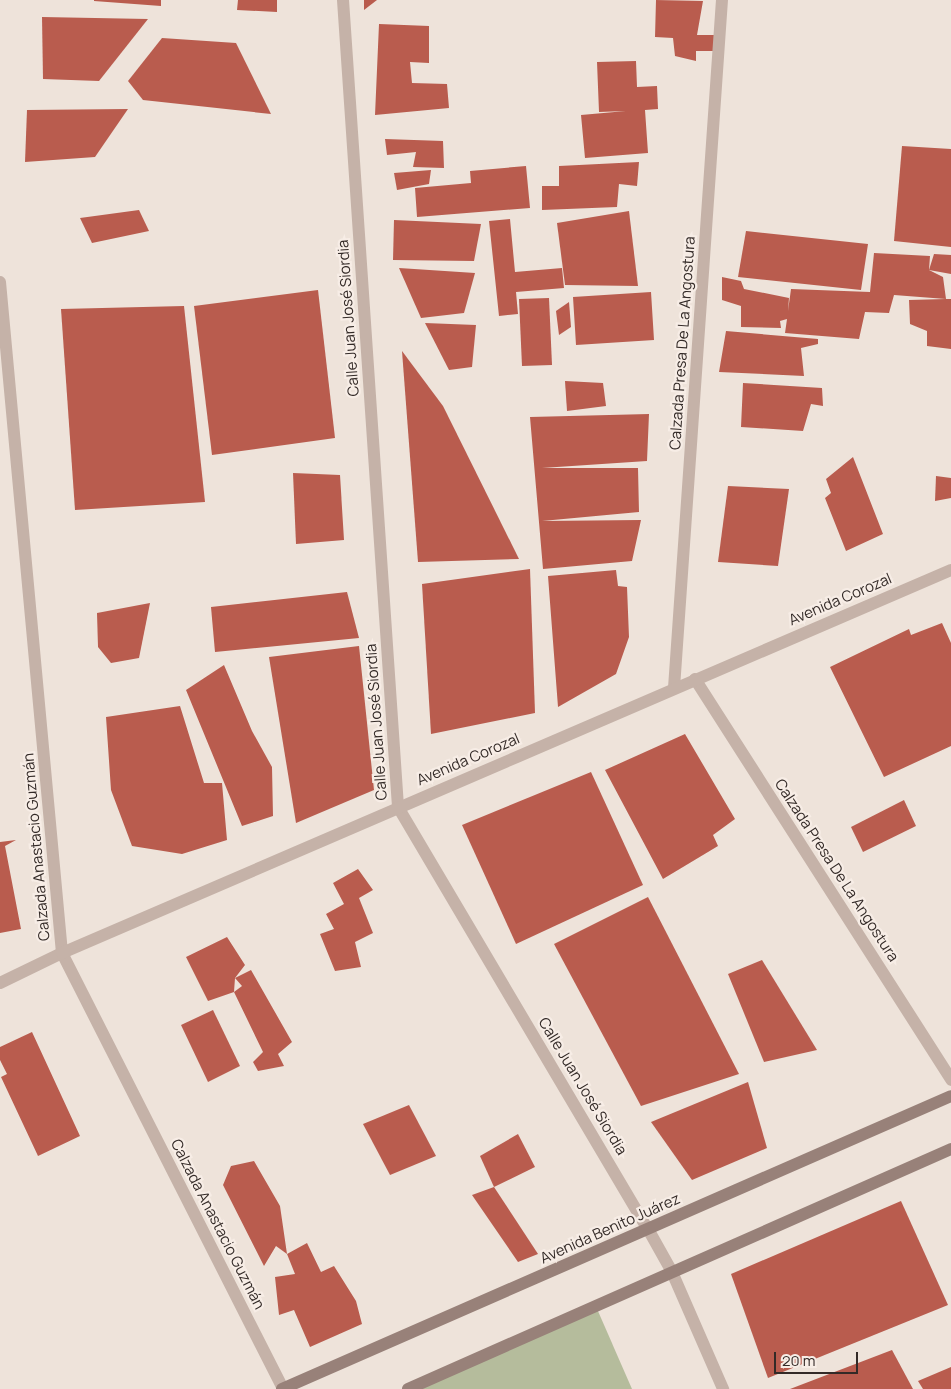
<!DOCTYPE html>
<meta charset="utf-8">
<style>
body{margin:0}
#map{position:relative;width:951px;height:1389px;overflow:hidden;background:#eee3da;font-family:Manrope,sans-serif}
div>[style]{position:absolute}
.green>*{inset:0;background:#b5bc9c}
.building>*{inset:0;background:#b95c4e}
.street>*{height:12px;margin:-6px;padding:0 6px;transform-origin:6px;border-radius:6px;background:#c5b2a8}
.secondary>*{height:12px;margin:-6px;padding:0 6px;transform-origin:6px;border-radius:6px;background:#988179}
span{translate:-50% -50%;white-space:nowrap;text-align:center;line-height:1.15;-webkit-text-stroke:4.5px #f7ede6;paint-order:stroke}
.street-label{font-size:15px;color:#332a27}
.scale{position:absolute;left:774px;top:1352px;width:84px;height:22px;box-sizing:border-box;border:2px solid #332a27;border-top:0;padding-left:6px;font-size:15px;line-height:18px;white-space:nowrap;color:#332a27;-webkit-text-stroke:4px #f7ede6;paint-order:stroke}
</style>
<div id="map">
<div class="green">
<div style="clip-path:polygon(594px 1302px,632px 1389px,420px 1389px)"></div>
</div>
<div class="building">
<div style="clip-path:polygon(94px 0,161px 0,161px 6px,94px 1px)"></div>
<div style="clip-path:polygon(238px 0,277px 0,277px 12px,237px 10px)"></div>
<div style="clip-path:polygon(364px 0,377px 0,364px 10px)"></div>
<div style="clip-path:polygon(656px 0,703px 1px,697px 35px,716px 35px,716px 51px,696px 51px,696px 61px,675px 56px,673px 38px,655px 37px)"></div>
<div style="clip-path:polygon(42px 17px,148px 19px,99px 81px,43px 79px)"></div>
<div style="clip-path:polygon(379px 24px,429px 26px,429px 63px,410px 62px,412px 83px,447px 84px,449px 108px,375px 115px)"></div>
<div style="clip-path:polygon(162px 38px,236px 43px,271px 114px,143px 100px,128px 81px)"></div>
<div style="clip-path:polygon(636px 61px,637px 87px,657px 86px,658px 109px,645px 110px,648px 153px,585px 158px,581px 115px,626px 111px,599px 112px,597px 62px)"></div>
<div style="clip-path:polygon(128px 109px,95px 157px,25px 162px,27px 110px)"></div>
<div style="clip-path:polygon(385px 139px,443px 141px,444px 168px,413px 167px,416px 152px,387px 155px)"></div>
<div style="clip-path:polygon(902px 146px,951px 149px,951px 247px,894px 241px)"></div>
<div style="clip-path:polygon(639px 162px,637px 186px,619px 184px,617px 207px,542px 210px,542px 186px,559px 186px,559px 166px)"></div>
<div style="clip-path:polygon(526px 166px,530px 208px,417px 217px,415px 188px,471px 183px,470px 171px)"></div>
<div style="clip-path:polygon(431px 170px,429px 184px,397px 190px,394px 173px)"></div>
<div style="clip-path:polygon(139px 210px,149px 231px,92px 243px,80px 218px)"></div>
<div style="clip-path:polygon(629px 211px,638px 286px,565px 285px,557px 223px)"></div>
<div style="clip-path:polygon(510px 219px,515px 272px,562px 268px,564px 288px,516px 292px,518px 314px,499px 316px,489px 221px)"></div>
<div style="clip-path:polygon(394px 220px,481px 224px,474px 261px,393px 260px)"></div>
<div style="clip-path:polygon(746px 231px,868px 244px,861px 290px,738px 277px)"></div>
<div style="clip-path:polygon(874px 253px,930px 256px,929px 270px,943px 277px,946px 299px,894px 295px,889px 313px,865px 312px,859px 339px,785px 333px,787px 319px,780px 321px,781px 328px,741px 327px,741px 306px,722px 300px,722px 277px,741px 281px,744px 289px,789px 298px,788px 311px,791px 289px,870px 292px)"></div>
<div style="clip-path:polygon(934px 254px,951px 255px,951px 274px,929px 270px)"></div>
<div style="clip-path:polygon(399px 268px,475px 273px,464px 313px,421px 318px)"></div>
<div style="clip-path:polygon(318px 290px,335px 438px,212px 455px,194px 306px)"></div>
<div style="clip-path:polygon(651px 292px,654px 340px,576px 345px,573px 297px)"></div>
<div style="clip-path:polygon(549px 298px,552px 365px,522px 366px,519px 299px)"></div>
<div style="clip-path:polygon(946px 299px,951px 299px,951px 349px,927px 346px,927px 331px,910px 324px,909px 300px)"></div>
<div style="clip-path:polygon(569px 302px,571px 327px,559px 335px,556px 311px)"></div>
<div style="clip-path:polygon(184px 306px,205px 502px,75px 510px,61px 309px)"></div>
<div style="clip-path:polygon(425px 323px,476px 325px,472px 367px,449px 370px)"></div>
<div style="clip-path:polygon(726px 331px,818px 339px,818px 344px,801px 348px,804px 376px,719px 372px)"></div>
<div style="clip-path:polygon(402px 351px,443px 406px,519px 559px,418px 562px)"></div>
<div style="clip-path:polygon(565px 381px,603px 383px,606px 406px,567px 411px)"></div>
<div style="clip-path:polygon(743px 383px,822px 388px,823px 406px,811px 404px,803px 431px,741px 427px)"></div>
<div style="clip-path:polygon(649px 414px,647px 461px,542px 468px,638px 468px,639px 512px,542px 521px,641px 520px,632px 561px,543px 569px,530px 417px)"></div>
<div style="clip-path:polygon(853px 457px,883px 534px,846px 551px,825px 498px,831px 493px,826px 479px)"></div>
<div style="clip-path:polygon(293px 473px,340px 475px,344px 540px,296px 544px)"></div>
<div style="clip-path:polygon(936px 476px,951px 478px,951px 498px,935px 501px)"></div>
<div style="clip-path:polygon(728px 486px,789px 489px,778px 566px,718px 562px)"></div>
<div style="clip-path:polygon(530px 569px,535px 713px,431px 734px,422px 584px)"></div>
<div style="clip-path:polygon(616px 570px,618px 586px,627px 587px,629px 637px,616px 674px,558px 707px,548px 576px)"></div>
<div style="clip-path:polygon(347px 592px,359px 638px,215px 652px,211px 607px)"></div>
<div style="clip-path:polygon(150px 603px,139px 658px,111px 663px,98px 647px,97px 613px)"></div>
<div style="clip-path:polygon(942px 623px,951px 643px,951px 746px,884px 777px,830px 667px,909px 629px,911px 635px)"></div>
<div style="clip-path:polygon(359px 646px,374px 790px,296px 823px,269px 657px)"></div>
<div style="clip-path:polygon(224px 665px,252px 731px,272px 767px,273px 816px,242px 826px,186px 690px)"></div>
<div style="clip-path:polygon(180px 706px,204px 783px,222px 783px,227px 840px,182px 854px,132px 846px,111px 790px,106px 717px)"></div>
<div style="clip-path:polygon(685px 734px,735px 819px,713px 835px,718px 846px,663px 879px,605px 770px)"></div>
<div style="clip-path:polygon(591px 772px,643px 885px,516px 944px,462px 825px)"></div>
<div style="clip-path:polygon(904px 800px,916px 826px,863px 852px,851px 827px)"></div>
<div style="clip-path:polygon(16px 840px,5px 846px,21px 929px,0 933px,0 842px)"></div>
<div style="clip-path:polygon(358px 869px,373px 890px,359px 898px,373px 933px,355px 942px,361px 967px,335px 971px,320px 934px,334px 929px,326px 914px,344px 904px,333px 883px)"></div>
<div style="clip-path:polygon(648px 897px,739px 1074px,641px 1106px,554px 944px)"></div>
<div style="clip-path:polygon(227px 937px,245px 965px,235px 978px,234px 992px,208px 1001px,186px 957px)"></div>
<div style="clip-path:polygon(762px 960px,817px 1050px,764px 1062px,728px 974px)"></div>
<div style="clip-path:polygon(251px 970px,292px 1042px,278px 1054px,284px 1066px,258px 1071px,253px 1062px,263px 1052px,234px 992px,242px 986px,235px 978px)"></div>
<div style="clip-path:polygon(213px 1010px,240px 1066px,208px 1082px,181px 1025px)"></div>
<div style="clip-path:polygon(32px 1032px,80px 1136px,38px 1156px,1px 1077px,7px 1074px,0 1060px,0 1047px)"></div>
<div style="clip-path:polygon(748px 1082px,767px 1148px,692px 1180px,651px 1122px)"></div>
<div style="clip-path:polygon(409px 1105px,436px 1156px,390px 1175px,363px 1124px)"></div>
<div style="clip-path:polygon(518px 1134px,535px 1167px,494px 1187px,480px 1156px)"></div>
<div style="clip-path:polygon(254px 1161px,280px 1206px,287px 1254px,276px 1246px,264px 1266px,223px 1185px,231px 1166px)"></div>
<div style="clip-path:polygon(494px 1187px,538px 1254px,518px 1262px,472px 1195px)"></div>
<div style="clip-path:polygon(901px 1201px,948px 1305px,768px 1378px,731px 1274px)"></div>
<div style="clip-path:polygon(307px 1243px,321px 1272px,334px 1266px,356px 1301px,362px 1324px,310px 1347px,294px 1310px,279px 1315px,275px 1277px,295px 1274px,287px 1254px)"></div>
<div style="clip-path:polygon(892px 1350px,913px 1389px,790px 1389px)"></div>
<div style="clip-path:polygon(951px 1367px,951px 1389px,923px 1389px,918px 1381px)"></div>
</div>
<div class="street">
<div style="left:343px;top:0;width:809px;rotate:86.1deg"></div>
<div style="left:398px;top:807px;width:490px;rotate:59.4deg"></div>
<div style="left:648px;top:1229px;width:49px;rotate:60.8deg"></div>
<div style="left:672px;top:1272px;width:128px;rotate:66.4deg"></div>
<div style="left:0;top:282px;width:674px;rotate:84.72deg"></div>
<div style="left:62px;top:953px;width:489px;rotate:63.1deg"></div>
<div style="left:695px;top:679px;width:476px;rotate:57.4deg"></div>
<div style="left:674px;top:688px;width:690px;rotate:-86.01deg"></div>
<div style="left:0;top:983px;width:69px;rotate:-25.8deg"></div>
<div style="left:62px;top:953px;width:968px;rotate:-23.31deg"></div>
</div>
<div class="secondary">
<div style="left:282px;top:1389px;width:730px;rotate:-23.65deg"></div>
<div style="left:408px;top:1389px;width:594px;rotate:-23.84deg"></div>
</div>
<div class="street-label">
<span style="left:348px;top:318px;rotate:-94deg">Calle Juan José Siordia</span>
<span style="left:682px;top:343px;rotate:-86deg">Calzada Presa De La Angostura</span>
<span style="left:840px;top:599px;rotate:-23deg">Avenida Corozal</span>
<span style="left:376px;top:722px;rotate:-94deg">Calle Juan José Siordia</span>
<span style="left:468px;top:759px;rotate:-23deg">Avenida Corozal</span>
<span style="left:36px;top:847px;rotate:-95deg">Calzada Anastacio Guzmán</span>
<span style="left:837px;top:870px;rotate:57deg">Calzada Presa De La Angostura</span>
<span style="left:583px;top:1086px;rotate:59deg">Calle Juan José Siordia</span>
<span style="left:218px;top:1224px;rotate:63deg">Calzada Anastacio Guzmán</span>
<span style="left:610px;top:1228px;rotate:-24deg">Avenida Benito Juárez</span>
</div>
<div class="scale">20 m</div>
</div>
